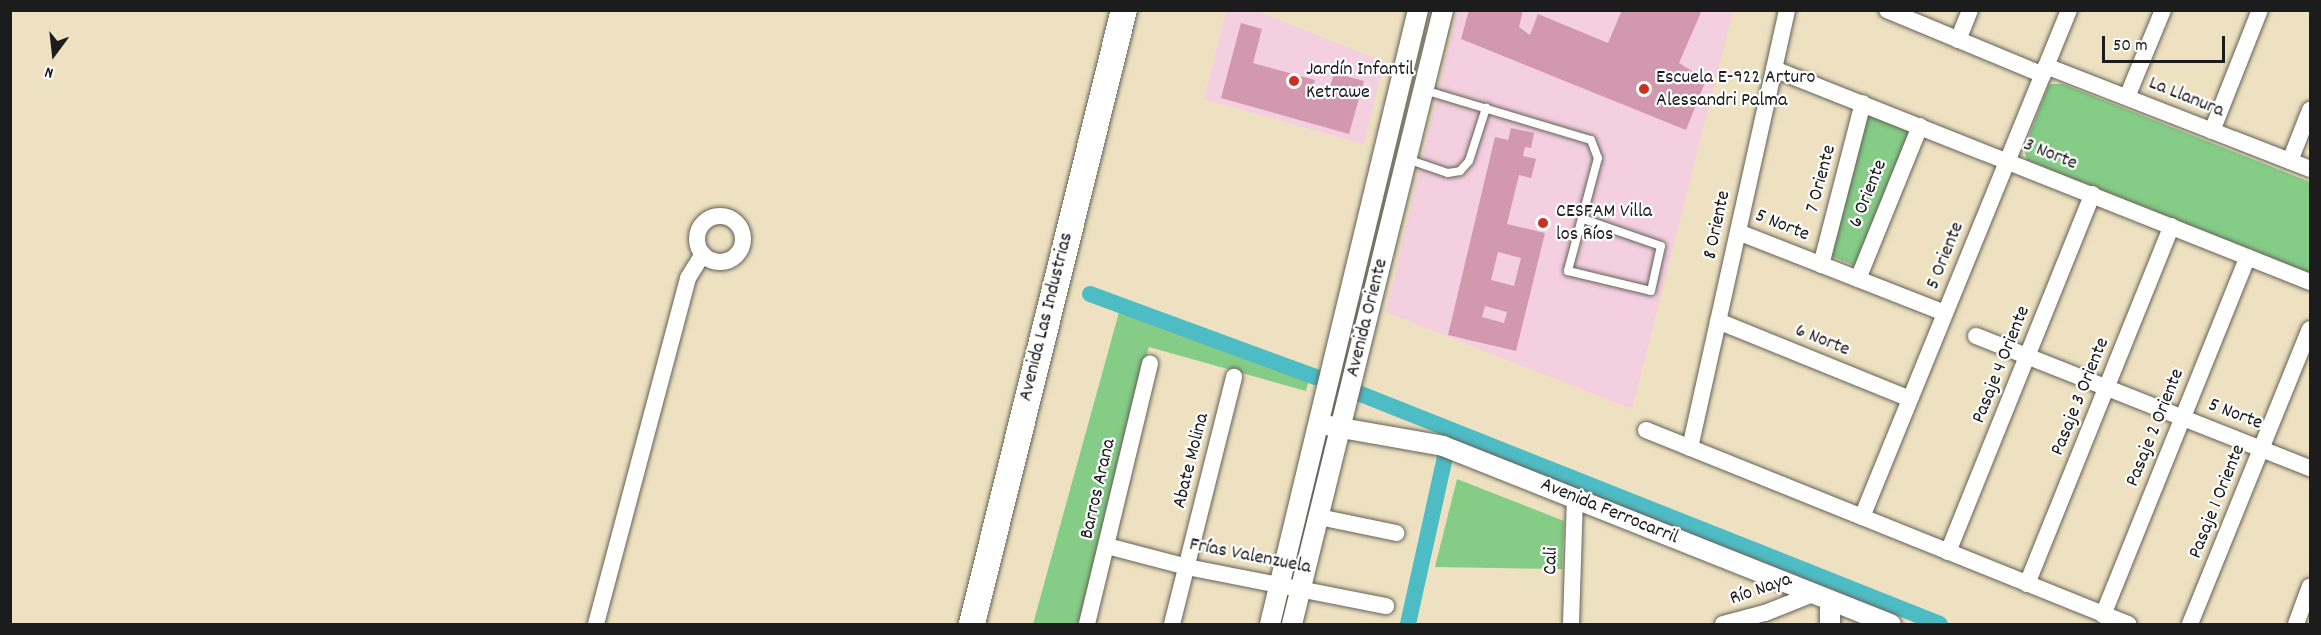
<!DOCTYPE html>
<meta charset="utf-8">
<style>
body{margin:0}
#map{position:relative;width:2321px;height:635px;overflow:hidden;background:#ede1c1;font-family:Dekko,sans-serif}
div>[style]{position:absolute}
.built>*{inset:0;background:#f3cfe0}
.green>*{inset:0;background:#85cc87}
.canal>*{height:16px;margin:-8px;padding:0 8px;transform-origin:8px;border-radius:8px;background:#4dbcc4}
.building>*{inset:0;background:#d298ae}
.roads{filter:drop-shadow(0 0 2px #656156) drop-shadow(0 0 2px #656156)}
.service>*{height:8px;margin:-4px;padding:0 4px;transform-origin:4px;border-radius:4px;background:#fff}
.minor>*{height:16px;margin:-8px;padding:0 8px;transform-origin:8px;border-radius:8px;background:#fff}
.minor>.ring{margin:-8px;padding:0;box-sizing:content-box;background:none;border:16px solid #fff;border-radius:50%}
.tertiary>*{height:20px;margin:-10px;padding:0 10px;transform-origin:10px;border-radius:10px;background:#fff}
.primary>*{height:26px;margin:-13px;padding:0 13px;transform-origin:13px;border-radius:13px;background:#fff}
.dots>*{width:16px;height:16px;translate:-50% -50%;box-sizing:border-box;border:3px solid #fff;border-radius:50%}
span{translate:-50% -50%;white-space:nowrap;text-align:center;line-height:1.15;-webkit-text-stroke:4.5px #fff;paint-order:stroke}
.poi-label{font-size:20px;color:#1c1c1c}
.left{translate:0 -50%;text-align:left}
.street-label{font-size:20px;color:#1c1c1c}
.frame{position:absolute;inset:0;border:12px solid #1c1c1c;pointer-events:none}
.north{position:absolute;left:24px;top:24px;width:60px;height:60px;-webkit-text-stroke:4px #fff;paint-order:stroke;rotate:195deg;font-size:16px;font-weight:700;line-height:24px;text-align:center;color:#1c1c1c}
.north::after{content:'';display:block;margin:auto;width:21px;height:27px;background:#1c1c1c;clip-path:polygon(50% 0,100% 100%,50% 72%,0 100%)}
.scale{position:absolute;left:2102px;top:36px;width:123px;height:27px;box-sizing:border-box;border:3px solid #1c1c1c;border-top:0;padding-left:8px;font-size:18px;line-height:21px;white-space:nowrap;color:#1c1c1c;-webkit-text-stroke:4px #fff;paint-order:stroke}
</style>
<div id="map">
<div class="built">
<div style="clip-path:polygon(1226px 11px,1257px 11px,1384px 62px,1364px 144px,1204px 99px)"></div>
<div style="clip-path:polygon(1457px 11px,1733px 11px,1632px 409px,1386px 312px)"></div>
</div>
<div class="green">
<div style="clip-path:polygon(2049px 84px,2063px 84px,2310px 182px,2310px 275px,2027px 160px,2024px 149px)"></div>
<div style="clip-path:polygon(1868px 114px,1910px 130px,1855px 266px,1831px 256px)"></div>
<div style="clip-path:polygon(1121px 305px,1310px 375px,1306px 391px,1149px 347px,1078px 624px,1033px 624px)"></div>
<div style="clip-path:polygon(1457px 479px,1564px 521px,1562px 569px,1435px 567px)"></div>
</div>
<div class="canal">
<div style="left:1090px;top:294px;width:240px;rotate:20.2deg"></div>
<div style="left:1343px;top:387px;width:642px;rotate:21.65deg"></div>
<div style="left:1408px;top:624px;width:194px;rotate:-77.5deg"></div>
</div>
<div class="building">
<div style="clip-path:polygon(1469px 10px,1523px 10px,1519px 27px,1530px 35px,1538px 14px,1608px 43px,1622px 10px,1702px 10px,1679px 63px,1706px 80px,1686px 130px,1461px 39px)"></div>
<div style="clip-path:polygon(1241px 23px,1262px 29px,1253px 63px,1315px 80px,1312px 89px,1328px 94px,1334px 73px,1364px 81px,1349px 134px,1221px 98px)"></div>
<div style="clip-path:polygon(evenodd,1511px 128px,1534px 133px,1531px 148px,1525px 147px,1523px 156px,1536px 159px,1531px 178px,1519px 175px,1507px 224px,1545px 233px,1516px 351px,1448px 335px,1495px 137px,1508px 140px,1511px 128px,1498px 252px,1521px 258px,1514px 286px,1491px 280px,1498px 252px,1511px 128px,1485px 306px,1507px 312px,1504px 323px,1482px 317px,1485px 306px)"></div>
</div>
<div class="roads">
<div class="service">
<div style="left:1424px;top:90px;width:174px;rotate:16.7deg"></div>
<div style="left:1591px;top:140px;width:19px;rotate:69deg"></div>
<div style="left:1598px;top:158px;width:117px;rotate:104.9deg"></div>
<div style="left:1568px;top:271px;width:85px;rotate:13.5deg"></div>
<div style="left:1651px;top:291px;width:46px;rotate:-77.5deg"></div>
<div style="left:1661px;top:246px;width:83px;rotate:-160.9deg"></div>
<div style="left:1407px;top:159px;width:43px;rotate:18.9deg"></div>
<div style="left:1448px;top:173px;width:12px;rotate:-9deg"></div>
<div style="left:1460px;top:171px;width:13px;rotate:-48deg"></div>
<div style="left:1469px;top:161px;width:56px;rotate:-72.2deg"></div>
</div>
<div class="minor">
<div style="left:1887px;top:10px;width:169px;rotate:22.6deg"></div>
<div style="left:1958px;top:40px;width:32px;rotate:-68deg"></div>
<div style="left:2046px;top:66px;width:283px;rotate:21.3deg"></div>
<div style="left:1774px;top:69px;width:577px;rotate:21.67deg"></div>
<div style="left:2127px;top:97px;width:94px;rotate:-67.5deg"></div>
<div style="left:2212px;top:131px;width:130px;rotate:-68.4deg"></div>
<div style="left:2290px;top:161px;width:55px;rotate:-68.6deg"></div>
<div class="ring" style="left:697px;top:216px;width:30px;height:30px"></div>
<div style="left:1738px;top:232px;width:222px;rotate:21.4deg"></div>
<div style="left:1821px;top:265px;width:167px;rotate:-75.5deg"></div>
<div style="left:1858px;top:279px;width:165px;rotate:-67.9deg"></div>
<div style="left:1718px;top:321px;width:207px;rotate:22.1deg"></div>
<div style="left:1976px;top:336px;width:359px;rotate:21.6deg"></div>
<div style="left:1646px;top:430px;width:520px;rotate:21.92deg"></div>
<div style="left:1690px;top:448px;width:449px;rotate:-77.5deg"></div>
<div style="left:1319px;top:517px;width:79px;rotate:11.7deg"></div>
<div style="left:1862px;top:517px;width:548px;rotate:-67.79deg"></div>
<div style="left:1107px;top:546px;width:83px;rotate:14.7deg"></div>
<div style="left:1187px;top:567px;width:203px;rotate:11.1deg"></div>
<div style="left:1948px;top:552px;width:386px;rotate:-68deg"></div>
<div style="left:2027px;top:584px;width:386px;rotate:-68deg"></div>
<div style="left:2103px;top:615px;width:386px;rotate:-68deg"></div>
<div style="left:596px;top:624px;width:358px;rotate:-75.1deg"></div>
<div style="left:688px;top:278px;width:28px;rotate:-58deg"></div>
<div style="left:1087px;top:624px;width:268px;rotate:-76.4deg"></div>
<div style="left:1172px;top:624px;width:255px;rotate:-75.9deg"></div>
<div style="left:1571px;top:624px;width:126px;rotate:-88.2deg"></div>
<div style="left:1723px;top:624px;width:43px;rotate:-14.7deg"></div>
<div style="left:1765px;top:613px;width:52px;rotate:-21.6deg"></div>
<div style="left:2190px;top:624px;width:318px;rotate:-67.9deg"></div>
<div style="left:2296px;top:624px;width:40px;rotate:-69.8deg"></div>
</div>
<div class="tertiary">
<div style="left:1330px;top:426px;width:115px;rotate:10deg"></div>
<div style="left:1443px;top:446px;width:482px;rotate:21.7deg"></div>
<div style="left:1270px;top:624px;width:632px;rotate:-76.45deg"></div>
<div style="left:1292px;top:624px;width:632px;rotate:-76.18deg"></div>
<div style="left:1830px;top:624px;width:23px;rotate:-90deg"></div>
</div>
<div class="primary">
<div style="left:972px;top:624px;width:633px;rotate:-76.1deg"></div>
</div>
</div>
<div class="dots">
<div style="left:1294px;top:81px;background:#c8321e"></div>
<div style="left:1644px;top:89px;background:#c8321e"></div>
<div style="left:1543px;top:223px;background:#c8321e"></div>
</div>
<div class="poi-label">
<span class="left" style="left:1306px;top:82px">Jardín Infantil<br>Ketrawe</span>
<span class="left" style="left:1656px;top:90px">Escuela E-922 Arturo<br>Alessandri Palma</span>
<span class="left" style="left:1556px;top:224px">CESFAM Villa<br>los Ríos</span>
</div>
<div class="street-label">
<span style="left:2186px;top:98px;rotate:22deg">La Llanura</span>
<span style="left:2050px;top:155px;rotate:22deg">3 Norte</span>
<span style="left:1822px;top:179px;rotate:-75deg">7 Oriente</span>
<span style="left:1869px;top:194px;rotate:-68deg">6 Oriente</span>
<span style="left:1718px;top:225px;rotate:-78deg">8 Oriente</span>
<span style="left:1782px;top:226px;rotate:22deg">5 Norte</span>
<span style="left:1946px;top:256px;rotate:-68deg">5 Oriente</span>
<span style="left:1047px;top:317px;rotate:-76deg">Avenida Las Industrias</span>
<span style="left:1368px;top:318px;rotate:-76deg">Avenida Oriente</span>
<span style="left:1822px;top:341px;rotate:22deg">6 Norte</span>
<span style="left:2002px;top:365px;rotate:-68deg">Pasaje 4 Oriente</span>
<span style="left:2081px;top:397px;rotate:-68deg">Pasaje 3 Oriente</span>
<span style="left:2235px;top:415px;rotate:21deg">5 Norte</span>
<span style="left:2156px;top:428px;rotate:-68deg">Pasaje 2 Oriente</span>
<span style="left:1192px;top:461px;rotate:-76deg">Abate Molina</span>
<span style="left:1099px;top:489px;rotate:-77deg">Barros Arana</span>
<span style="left:2218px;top:502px;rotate:-68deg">Pasaje 1 Oriente</span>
<span style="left:1609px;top:512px;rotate:22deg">Avenida Ferrocarril</span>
<span style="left:1250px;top:557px;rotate:11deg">Frías Valenzuela</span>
<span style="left:1552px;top:561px;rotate:-88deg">Cali</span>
<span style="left:1761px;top:590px;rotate:-19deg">Río Naya</span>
</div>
<div class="frame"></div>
<div class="north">N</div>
<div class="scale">50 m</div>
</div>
